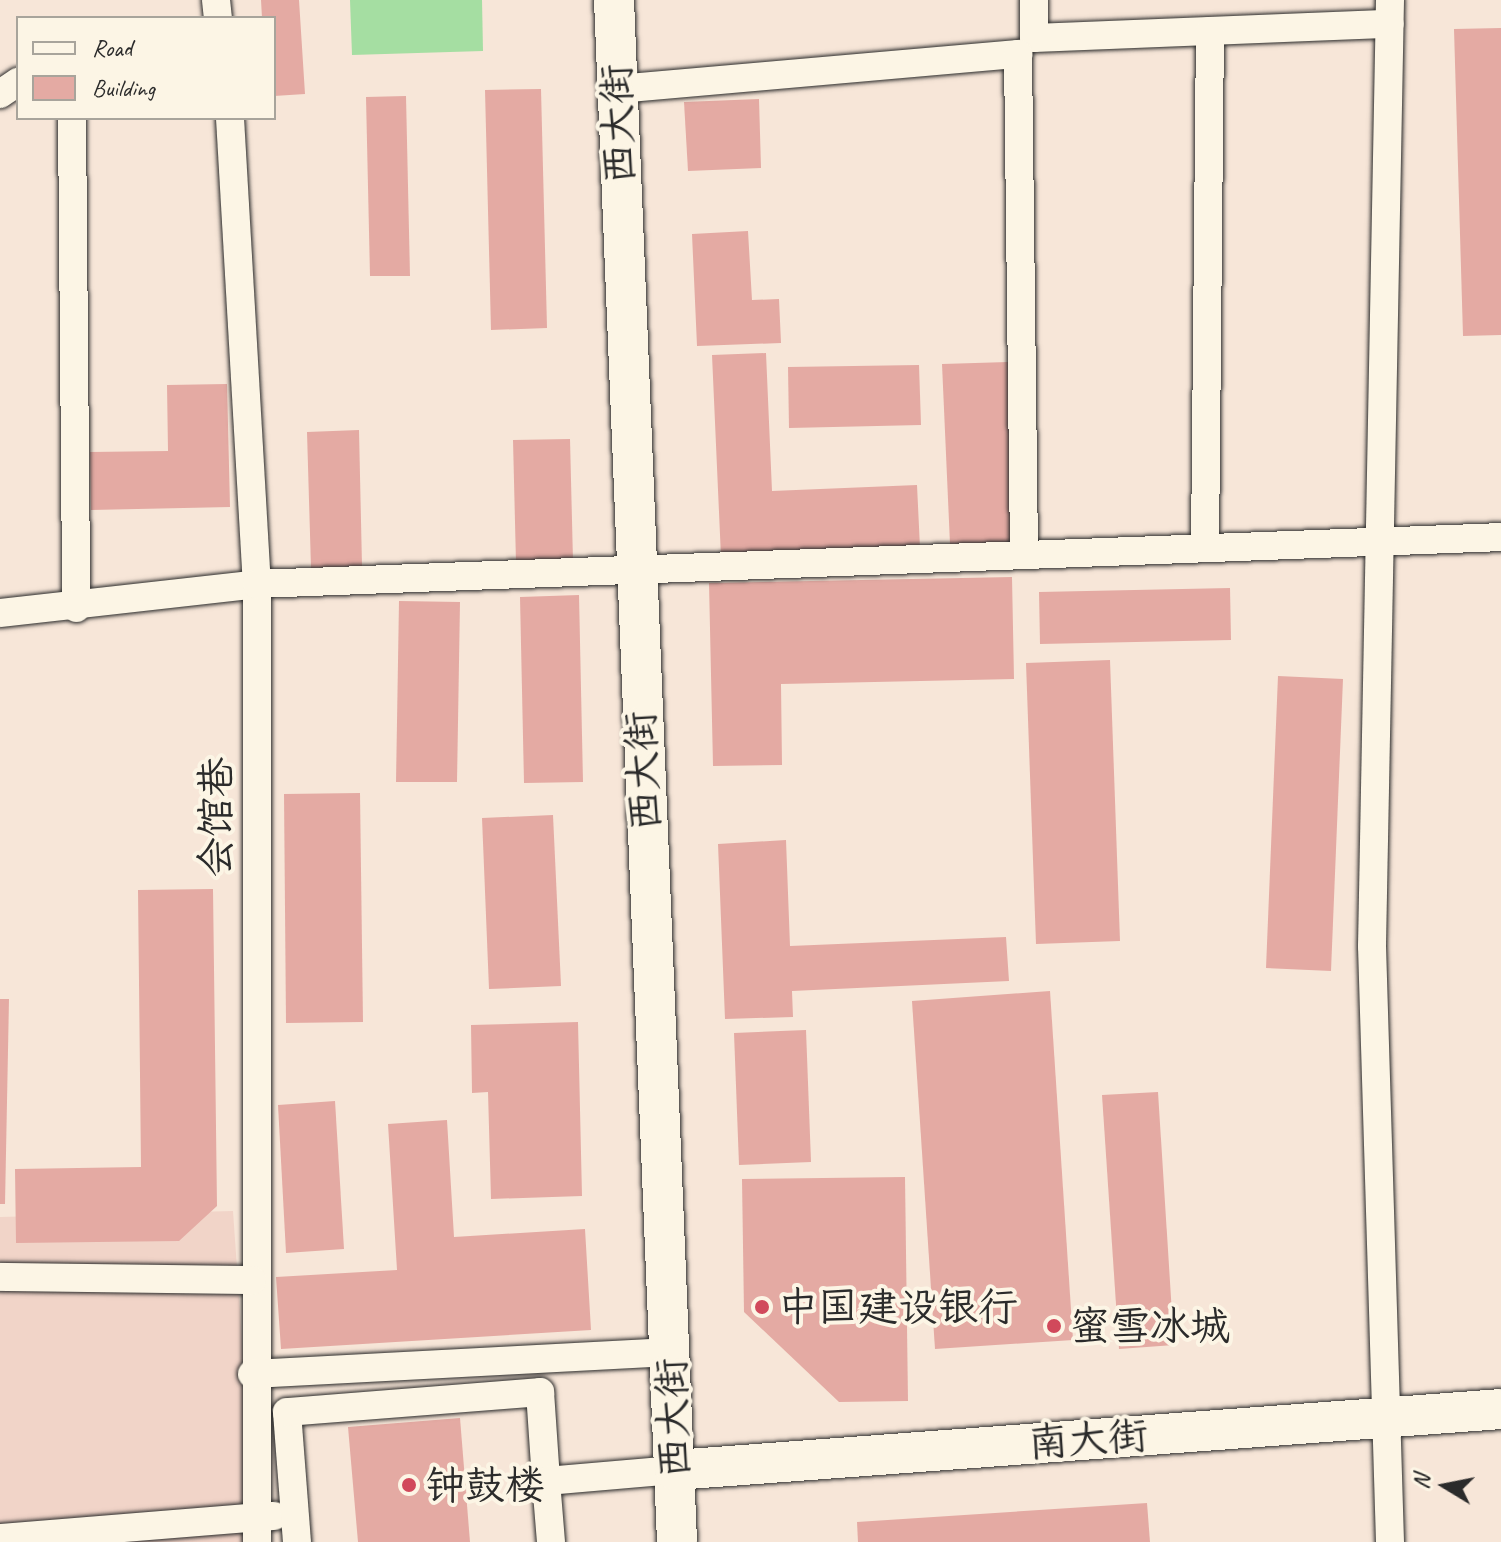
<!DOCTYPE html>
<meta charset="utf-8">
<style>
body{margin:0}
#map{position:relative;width:1501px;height:1542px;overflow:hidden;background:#f7e6d8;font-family:Caveat,"LXGW WenKai TC",sans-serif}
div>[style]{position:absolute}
.built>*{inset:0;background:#f1d4c8}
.green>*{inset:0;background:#a5dea2}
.building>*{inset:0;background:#e4aaa3}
.roads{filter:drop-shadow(0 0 2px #2b2b2b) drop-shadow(0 0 2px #2b2b2b)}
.street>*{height:28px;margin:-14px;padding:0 14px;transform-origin:14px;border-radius:14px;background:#fcf5e5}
.secondary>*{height:40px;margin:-20px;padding:0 20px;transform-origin:20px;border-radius:20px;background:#fcf5e5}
.dots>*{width:22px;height:22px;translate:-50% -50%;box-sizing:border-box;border:4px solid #fcf5e5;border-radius:50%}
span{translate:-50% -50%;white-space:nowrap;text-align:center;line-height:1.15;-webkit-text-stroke:8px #fcf5e5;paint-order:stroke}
.street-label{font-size:40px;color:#2b2b2b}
.poi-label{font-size:40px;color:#2b2b2b}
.left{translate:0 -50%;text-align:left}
.legend{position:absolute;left:16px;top:16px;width:260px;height:104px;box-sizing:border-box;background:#fcf5e5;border:2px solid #a8a49b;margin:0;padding:10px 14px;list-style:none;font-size:24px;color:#2b2b2b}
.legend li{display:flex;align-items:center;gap:16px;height:40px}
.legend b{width:40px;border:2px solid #a8a49b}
.north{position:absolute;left:1405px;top:1446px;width:80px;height:80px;-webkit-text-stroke:6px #fcf5e5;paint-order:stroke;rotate:280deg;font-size:22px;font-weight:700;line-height:32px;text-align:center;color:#2b2b2b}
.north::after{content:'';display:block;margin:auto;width:28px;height:36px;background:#2b2b2b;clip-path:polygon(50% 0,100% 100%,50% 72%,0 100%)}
</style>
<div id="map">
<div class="built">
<div style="clip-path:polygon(233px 1211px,256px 1542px,0 1542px,0 1217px)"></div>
</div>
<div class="green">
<div style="clip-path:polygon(350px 0,482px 0,483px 51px,352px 55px)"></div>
</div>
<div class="building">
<div style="clip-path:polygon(261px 0,299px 0,305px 94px,274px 96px,274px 18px,262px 18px)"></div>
<div style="clip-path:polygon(1501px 28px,1501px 335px,1463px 336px,1454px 29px)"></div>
<div style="clip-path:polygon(541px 89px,547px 328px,491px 330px,485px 90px)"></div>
<div style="clip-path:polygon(406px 96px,410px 276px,370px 276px,366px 97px)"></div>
<div style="clip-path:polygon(759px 99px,761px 168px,688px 171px,684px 102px)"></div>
<div style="clip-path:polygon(748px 231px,752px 300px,779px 299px,781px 343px,697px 346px,692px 234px)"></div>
<div style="clip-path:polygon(766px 353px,772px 491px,917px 485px,920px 548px,721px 557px,712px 355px)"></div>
<div style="clip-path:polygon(1008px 362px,1015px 542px,950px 544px,942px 364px)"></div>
<div style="clip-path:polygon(919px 365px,921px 425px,789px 428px,788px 367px)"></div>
<div style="clip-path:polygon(227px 384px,230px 507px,91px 510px,90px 452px,168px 451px,167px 385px)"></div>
<div style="clip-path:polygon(359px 430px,362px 566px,311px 568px,307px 432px)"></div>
<div style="clip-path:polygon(570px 439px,573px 561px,516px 563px,513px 440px)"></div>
<div style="clip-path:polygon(1012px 577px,1014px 679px,781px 684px,782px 765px,713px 766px,709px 583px)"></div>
<div style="clip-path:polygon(1230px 588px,1231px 640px,1040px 644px,1039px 592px)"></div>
<div style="clip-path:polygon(579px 595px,583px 782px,524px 783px,520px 597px)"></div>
<div style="clip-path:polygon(399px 601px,460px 602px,457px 782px,396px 782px)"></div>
<div style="clip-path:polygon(1110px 660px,1120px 941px,1036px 944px,1026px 663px)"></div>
<div style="clip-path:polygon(1278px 676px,1343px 679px,1331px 971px,1266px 968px)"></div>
<div style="clip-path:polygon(360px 793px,363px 1022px,286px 1023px,284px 794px)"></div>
<div style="clip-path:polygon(553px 815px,561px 986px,489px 989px,482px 818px)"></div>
<div style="clip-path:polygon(786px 840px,790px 946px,1006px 937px,1009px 981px,792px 991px,793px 1017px,725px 1019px,718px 844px)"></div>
<div style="clip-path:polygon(213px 889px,217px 1206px,179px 1241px,16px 1243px,15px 1169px,141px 1167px,138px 890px)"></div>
<div style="clip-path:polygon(1050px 991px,1073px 1340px,935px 1349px,912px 1001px)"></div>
<div style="clip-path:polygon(0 999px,9px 999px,5px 1204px,0 1204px)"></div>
<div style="clip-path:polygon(578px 1022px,582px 1196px,491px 1199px,488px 1092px,472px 1093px,471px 1025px)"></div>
<div style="clip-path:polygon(806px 1030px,811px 1162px,739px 1165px,734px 1033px)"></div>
<div style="clip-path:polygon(1158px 1092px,1174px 1345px,1119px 1349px,1102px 1095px)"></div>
<div style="clip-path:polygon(335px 1101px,344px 1249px,286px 1253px,278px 1105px)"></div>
<div style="clip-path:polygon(447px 1120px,454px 1237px,585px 1229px,591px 1330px,281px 1349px,276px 1277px,397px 1270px,388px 1124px)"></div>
<div style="clip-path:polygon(905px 1177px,908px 1401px,839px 1402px,744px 1312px,742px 1179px)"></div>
<div style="clip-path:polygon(460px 1418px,470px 1542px,358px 1542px,348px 1427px)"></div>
<div style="clip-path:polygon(1147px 1503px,1150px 1542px,858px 1542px,857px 1522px)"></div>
</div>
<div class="roads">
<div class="street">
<div style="left:216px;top:0;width:18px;rotate:84deg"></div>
<div style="left:1034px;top:0;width:38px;rotate:90deg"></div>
<div style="left:1034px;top:38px;width:356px;rotate:-2.3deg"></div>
<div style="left:617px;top:89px;width:403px;rotate:-5deg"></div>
<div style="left:1018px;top:54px;width:500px;rotate:89.31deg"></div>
<div style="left:0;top:94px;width:22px;rotate:-34deg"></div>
<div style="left:72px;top:118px;width:490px;rotate:89.5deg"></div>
<div style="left:230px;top:118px;width:467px;rotate:86.7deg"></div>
<div style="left:257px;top:584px;width:958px;rotate:90deg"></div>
<div style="left:1205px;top:548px;width:517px;rotate:-89.45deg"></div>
<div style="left:0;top:613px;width:259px;rotate:-6.4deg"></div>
<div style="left:257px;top:584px;width:1245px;rotate:-2.16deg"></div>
<div style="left:0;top:1277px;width:252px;rotate:0.7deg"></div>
<div style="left:252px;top:1374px;width:419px;rotate:-3deg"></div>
<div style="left:0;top:1538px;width:275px;rotate:-4.6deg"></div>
<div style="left:297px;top:1542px;width:130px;rotate:-94.4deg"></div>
<div style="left:287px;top:1412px;width:254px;rotate:-4.5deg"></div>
<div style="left:540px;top:1392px;width:89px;rotate:86.1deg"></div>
<div style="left:551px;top:1542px;width:61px;rotate:-94.7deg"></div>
<div style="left:546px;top:1481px;width:129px;rotate:-4.9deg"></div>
<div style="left:1390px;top:1542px;width:596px;rotate:-91.73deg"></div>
<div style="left:1372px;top:946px;width:946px;rotate:-88.91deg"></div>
</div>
<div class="secondary">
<div style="left:614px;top:0;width:1543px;rotate:87.66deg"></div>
<div style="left:675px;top:1470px;width:828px;rotate:-4.22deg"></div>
</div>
</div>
<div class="dots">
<div style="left:762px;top:1307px;background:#d1495b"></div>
<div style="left:1054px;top:1326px;background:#d1495b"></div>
<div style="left:409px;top:1485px;background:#d1495b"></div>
</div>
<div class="street-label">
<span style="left:618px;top:124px;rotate:-92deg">西大街</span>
<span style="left:643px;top:771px;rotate:-93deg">西大街</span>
<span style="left:216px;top:817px;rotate:-90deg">会馆巷</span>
<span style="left:673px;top:1418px;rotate:-92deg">西大街</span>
<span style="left:1088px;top:1439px;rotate:-4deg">南大街</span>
</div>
<div class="poi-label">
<span class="left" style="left:778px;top:1307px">中国建设银行</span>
<span class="left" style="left:1070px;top:1326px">蜜雪冰城</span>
<span class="left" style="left:425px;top:1485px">钟鼓楼</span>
</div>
<ul class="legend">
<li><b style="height:10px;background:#fcf5e5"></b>Road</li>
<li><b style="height:22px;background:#e4aaa3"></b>Building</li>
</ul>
<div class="north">N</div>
</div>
